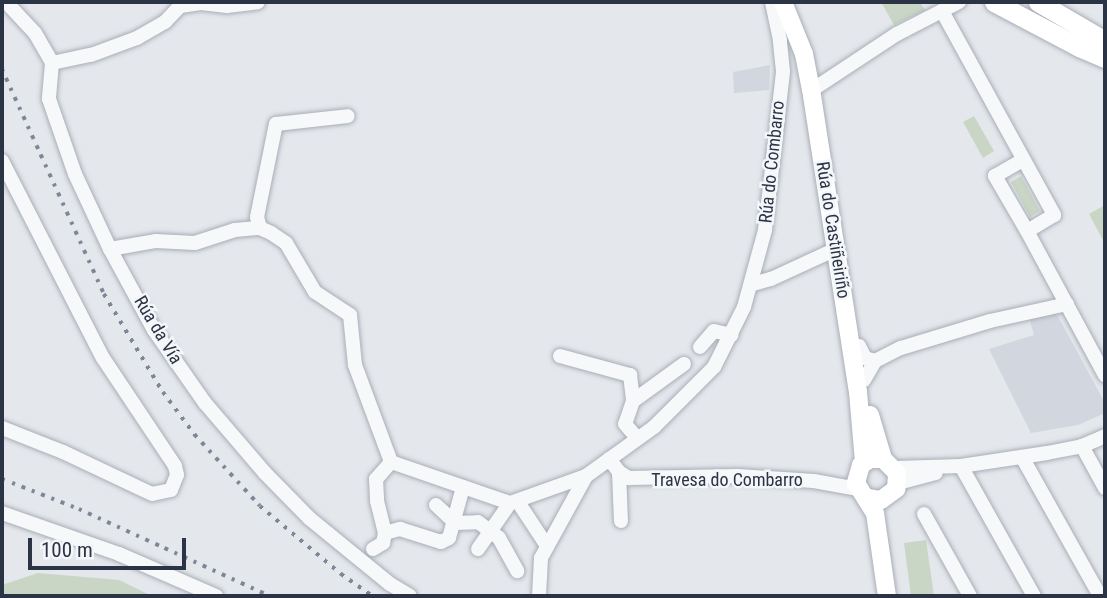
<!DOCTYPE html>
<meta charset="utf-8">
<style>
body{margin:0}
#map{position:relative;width:1107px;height:598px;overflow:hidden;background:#e4e7ec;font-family:"Roboto Condensed",sans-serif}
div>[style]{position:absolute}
.built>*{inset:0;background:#d2d6de}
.green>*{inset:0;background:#c9d6c5}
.roads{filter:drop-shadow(0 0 2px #a9aeb7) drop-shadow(0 0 2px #a9aeb7)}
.minor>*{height:14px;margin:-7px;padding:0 7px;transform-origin:7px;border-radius:7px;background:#f7f8fa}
.major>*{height:18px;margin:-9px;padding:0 9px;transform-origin:9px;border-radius:9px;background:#fff}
.highway>*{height:19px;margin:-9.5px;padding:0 9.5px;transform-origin:9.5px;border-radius:9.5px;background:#fff}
.rail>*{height:3.5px;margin-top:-1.75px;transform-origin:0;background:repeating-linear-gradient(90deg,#7d8696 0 3.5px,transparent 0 10.5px)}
span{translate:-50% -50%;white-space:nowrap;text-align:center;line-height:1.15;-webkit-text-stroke:5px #f4f6f9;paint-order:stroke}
.street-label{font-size:18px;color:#2b3445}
.frame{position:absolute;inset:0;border:4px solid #2b3445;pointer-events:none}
.scale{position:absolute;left:28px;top:538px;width:158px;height:32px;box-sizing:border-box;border:4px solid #2b3445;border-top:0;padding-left:9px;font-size:21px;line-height:24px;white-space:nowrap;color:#2b3445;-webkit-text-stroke:5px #f4f6f9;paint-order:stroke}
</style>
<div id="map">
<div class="built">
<div style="clip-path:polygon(770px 65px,769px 90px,734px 93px,733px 72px)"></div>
<div style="clip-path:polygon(1055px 311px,1105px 403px,1105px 413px,1078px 425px,1031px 433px,989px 349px,1034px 335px,1029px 317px)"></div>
</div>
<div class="green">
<div style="clip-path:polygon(881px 2px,920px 2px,925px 10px,894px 25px)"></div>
<div style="clip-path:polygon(974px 116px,994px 151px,983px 158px,963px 122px)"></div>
<div style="clip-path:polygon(1021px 176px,1040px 211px,1030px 217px,1011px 182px)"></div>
<div style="clip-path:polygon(1105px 205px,1105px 244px,1089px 214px)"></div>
<div style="clip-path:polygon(926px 540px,934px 596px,911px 596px,904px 543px)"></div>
<div style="clip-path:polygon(38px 573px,119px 580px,152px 596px,2px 596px,2px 585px)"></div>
</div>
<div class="roads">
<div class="minor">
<div style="left:6px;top:2px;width:42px;rotate:46.9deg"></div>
<div style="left:35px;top:33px;width:34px;rotate:60deg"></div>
<div style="left:52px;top:63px;width:36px;rotate:95deg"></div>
<div style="left:49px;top:99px;width:79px;rotate:70.9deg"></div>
<div style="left:75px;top:174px;width:83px;rotate:65deg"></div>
<div style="left:110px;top:249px;width:92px;rotate:61.5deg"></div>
<div style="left:154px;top:330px;width:89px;rotate:55.1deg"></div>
<div style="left:205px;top:403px;width:92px;rotate:49.4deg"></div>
<div style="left:265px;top:473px;width:63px;rotate:45.6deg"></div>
<div style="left:309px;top:518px;width:104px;rotate:39.2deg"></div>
<div style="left:390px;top:584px;width:23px;rotate:31deg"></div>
<div style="left:942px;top:11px;width:233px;rotate:61.2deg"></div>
<div style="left:1054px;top:215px;width:31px;rotate:149deg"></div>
<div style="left:1027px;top:231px;width:64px;rotate:-120.2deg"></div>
<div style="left:995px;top:176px;width:32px;rotate:-30deg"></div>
<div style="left:52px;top:63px;width:40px;rotate:-12deg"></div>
<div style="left:91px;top:55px;width:49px;rotate:-20.3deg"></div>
<div style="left:137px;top:38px;width:32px;rotate:-30deg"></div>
<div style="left:165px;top:22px;width:22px;rotate:-47deg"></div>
<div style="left:180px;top:6px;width:21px;rotate:-8deg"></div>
<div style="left:201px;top:3px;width:26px;rotate:7deg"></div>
<div style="left:227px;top:6px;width:31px;rotate:-7deg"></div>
<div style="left:818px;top:86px;width:95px;rotate:-33.4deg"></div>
<div style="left:897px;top:34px;width:70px;rotate:-27.3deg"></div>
<div style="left:2px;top:161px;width:221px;rotate:62.9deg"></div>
<div style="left:103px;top:358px;width:130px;rotate:56.3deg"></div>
<div style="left:175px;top:466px;width:9px;rotate:77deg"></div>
<div style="left:177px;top:475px;width:16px;rotate:112deg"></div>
<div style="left:171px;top:490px;width:19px;rotate:168deg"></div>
<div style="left:152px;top:494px;width:98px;rotate:-154.7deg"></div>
<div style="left:63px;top:452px;width:66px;rotate:-158.5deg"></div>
<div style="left:260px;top:228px;width:11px;rotate:-105deg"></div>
<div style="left:257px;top:217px;width:95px;rotate:-78.5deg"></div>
<div style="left:276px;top:124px;width:72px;rotate:-6.3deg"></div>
<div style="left:1027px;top:231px;width:164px;rotate:61.6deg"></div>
<div style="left:110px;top:249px;width:47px;rotate:-9.9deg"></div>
<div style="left:156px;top:241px;width:39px;rotate:3deg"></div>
<div style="left:195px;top:243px;width:42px;rotate:-18deg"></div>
<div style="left:235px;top:230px;width:25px;rotate:-5deg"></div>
<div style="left:260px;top:228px;width:12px;rotate:24deg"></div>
<div style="left:271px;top:233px;width:18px;rotate:34deg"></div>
<div style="left:286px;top:243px;width:57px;rotate:59.4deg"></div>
<div style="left:315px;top:292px;width:42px;rotate:33.3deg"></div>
<div style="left:350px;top:315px;width:50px;rotate:84.3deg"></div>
<div style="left:355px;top:365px;width:103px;rotate:69.6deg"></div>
<div style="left:391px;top:462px;width:126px;rotate:19deg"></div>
<div style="left:510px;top:503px;width:81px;rotate:-19.6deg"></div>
<div style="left:753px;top:284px;width:19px;rotate:-16deg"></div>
<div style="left:771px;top:279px;width:69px;rotate:-24.7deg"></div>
<div style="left:859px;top:346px;width:13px;rotate:63deg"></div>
<div style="left:865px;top:358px;width:10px;rotate:17deg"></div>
<div style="left:700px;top:347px;width:21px;rotate:-49deg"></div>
<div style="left:714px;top:331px;width:18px;rotate:13deg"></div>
<div style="left:560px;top:356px;width:73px;rotate:15.2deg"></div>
<div style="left:630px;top:375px;width:26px;rotate:83deg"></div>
<div style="left:633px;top:401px;width:24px;rotate:109deg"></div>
<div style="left:625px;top:424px;width:18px;rotate:49deg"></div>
<div style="left:864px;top:380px;width:22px;rotate:-60deg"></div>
<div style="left:875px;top:361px;width:29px;rotate:-27deg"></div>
<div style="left:901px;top:348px;width:93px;rotate:-16.9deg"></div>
<div style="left:990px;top:321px;width:79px;rotate:-12.4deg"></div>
<div style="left:633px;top:401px;width:63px;rotate:-36deg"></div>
<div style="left:1082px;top:446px;width:48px;rotate:61.3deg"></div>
<div style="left:1022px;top:457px;width:159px;rotate:60.7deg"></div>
<div style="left:609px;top:459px;width:16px;rotate:52deg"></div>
<div style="left:619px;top:472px;width:12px;rotate:31deg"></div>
<div style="left:629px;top:478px;width:109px;rotate:-1.1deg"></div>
<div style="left:738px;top:476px;width:76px;rotate:3.8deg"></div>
<div style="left:814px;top:481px;width:45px;rotate:10.3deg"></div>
<div style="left:391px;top:462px;width:23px;rotate:131deg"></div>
<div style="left:376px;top:479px;width:22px;rotate:87deg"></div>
<div style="left:377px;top:501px;width:33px;rotate:76deg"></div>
<div style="left:385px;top:533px;width:16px;rotate:-15deg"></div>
<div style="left:400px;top:529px;width:43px;rotate:17.6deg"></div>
<div style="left:441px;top:542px;width:9px;rotate:-27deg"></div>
<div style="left:449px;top:538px;width:53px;rotate:-74.6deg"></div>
<div style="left:961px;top:466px;width:149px;rotate:60.7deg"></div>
<div style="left:895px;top:468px;width:66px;rotate:-1.7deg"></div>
<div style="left:961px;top:466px;width:87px;rotate:-8.6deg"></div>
<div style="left:1047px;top:453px;width:36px;rotate:-11deg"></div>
<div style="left:1082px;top:446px;width:25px;rotate:-23deg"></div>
<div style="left:619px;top:472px;width:49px;rotate:87.7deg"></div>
<div style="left:898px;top:483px;width:39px;rotate:-15deg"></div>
<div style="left:518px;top:502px;width:53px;rotate:56.6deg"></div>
<div style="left:436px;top:505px;width:26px;rotate:43deg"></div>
<div style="left:455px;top:523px;width:23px;rotate:-2deg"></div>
<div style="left:478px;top:522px;width:26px;rotate:37deg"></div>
<div style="left:499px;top:538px;width:38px;rotate:61deg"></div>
<div style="left:2px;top:513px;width:124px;rotate:19.3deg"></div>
<div style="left:119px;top:554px;width:106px;rotate:23.4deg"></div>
<div style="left:924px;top:514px;width:94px;rotate:60.7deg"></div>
<div style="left:373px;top:549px;width:12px;rotate:-31deg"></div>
<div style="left:383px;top:543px;width:10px;rotate:-79deg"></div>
<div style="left:478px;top:549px;width:56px;rotate:-55.2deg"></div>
<div style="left:539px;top:596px;width:38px;rotate:-87deg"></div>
<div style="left:541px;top:558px;width:94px;rotate:-61.2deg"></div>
<div style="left:586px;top:476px;width:84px;rotate:-35.8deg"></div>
<div style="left:654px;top:427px;width:85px;rotate:-45deg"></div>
<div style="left:714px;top:367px;width:67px;rotate:-63.4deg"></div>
<div style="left:744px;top:307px;width:80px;rotate:-74.7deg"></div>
<div style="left:765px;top:230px;width:160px;rotate:-83.5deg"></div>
<div style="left:783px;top:71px;width:31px;rotate:-96deg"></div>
<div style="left:780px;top:40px;width:39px;rotate:-102deg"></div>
</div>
<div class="major">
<div style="left:783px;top:2px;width:56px;rotate:68deg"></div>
<div style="left:804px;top:54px;width:36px;rotate:79deg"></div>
<div style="left:811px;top:89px;width:307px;rotate:81.2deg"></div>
<div style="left:858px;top:392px;width:70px;rotate:85.1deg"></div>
<div style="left:870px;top:415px;width:46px;rotate:73.5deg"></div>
<div style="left:868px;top:498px;width:13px;rotate:9deg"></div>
<div style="left:881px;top:500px;width:19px;rotate:-36deg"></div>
<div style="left:896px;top:489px;width:16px;rotate:-86deg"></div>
<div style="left:897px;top:473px;width:20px;rotate:-135deg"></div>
<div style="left:883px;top:459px;width:13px;rotate:180deg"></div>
<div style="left:870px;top:459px;width:11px;rotate:146deg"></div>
<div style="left:861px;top:465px;width:19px;rotate:106deg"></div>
<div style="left:856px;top:483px;width:36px;rotate:58deg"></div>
<div style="left:875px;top:513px;width:84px;rotate:81.8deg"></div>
</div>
<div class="highway">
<div style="left:994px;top:2px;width:96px;rotate:27.9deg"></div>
<div style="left:1079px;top:47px;width:28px;rotate:23deg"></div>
<div style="left:1038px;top:2px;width:78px;rotate:30.2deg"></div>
</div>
</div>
<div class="rail">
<div style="left:2px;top:69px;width:247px;rotate:65.6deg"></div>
<div style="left:104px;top:294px;width:114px;rotate:59deg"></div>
<div style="left:163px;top:392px;width:54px;rotate:53.3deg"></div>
<div style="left:195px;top:435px;width:96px;rotate:47.5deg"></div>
<div style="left:260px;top:506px;width:106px;rotate:40deg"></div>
<div style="left:341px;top:574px;width:38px;rotate:35deg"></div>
<div style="left:2px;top:479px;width:83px;rotate:21.3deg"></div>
<div style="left:79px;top:509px;width:210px;rotate:24.5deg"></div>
</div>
<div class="street-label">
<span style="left:772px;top:162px;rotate:-84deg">Rúa do Combarro</span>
<span style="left:833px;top:230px;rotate:81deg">Rúa do Castiñeiriño</span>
<span style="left:158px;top:330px;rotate:59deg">Rúa da Vía</span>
<span style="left:727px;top:480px">Travesa do Combarro</span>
</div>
<div class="frame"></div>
<div class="scale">100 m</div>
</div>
